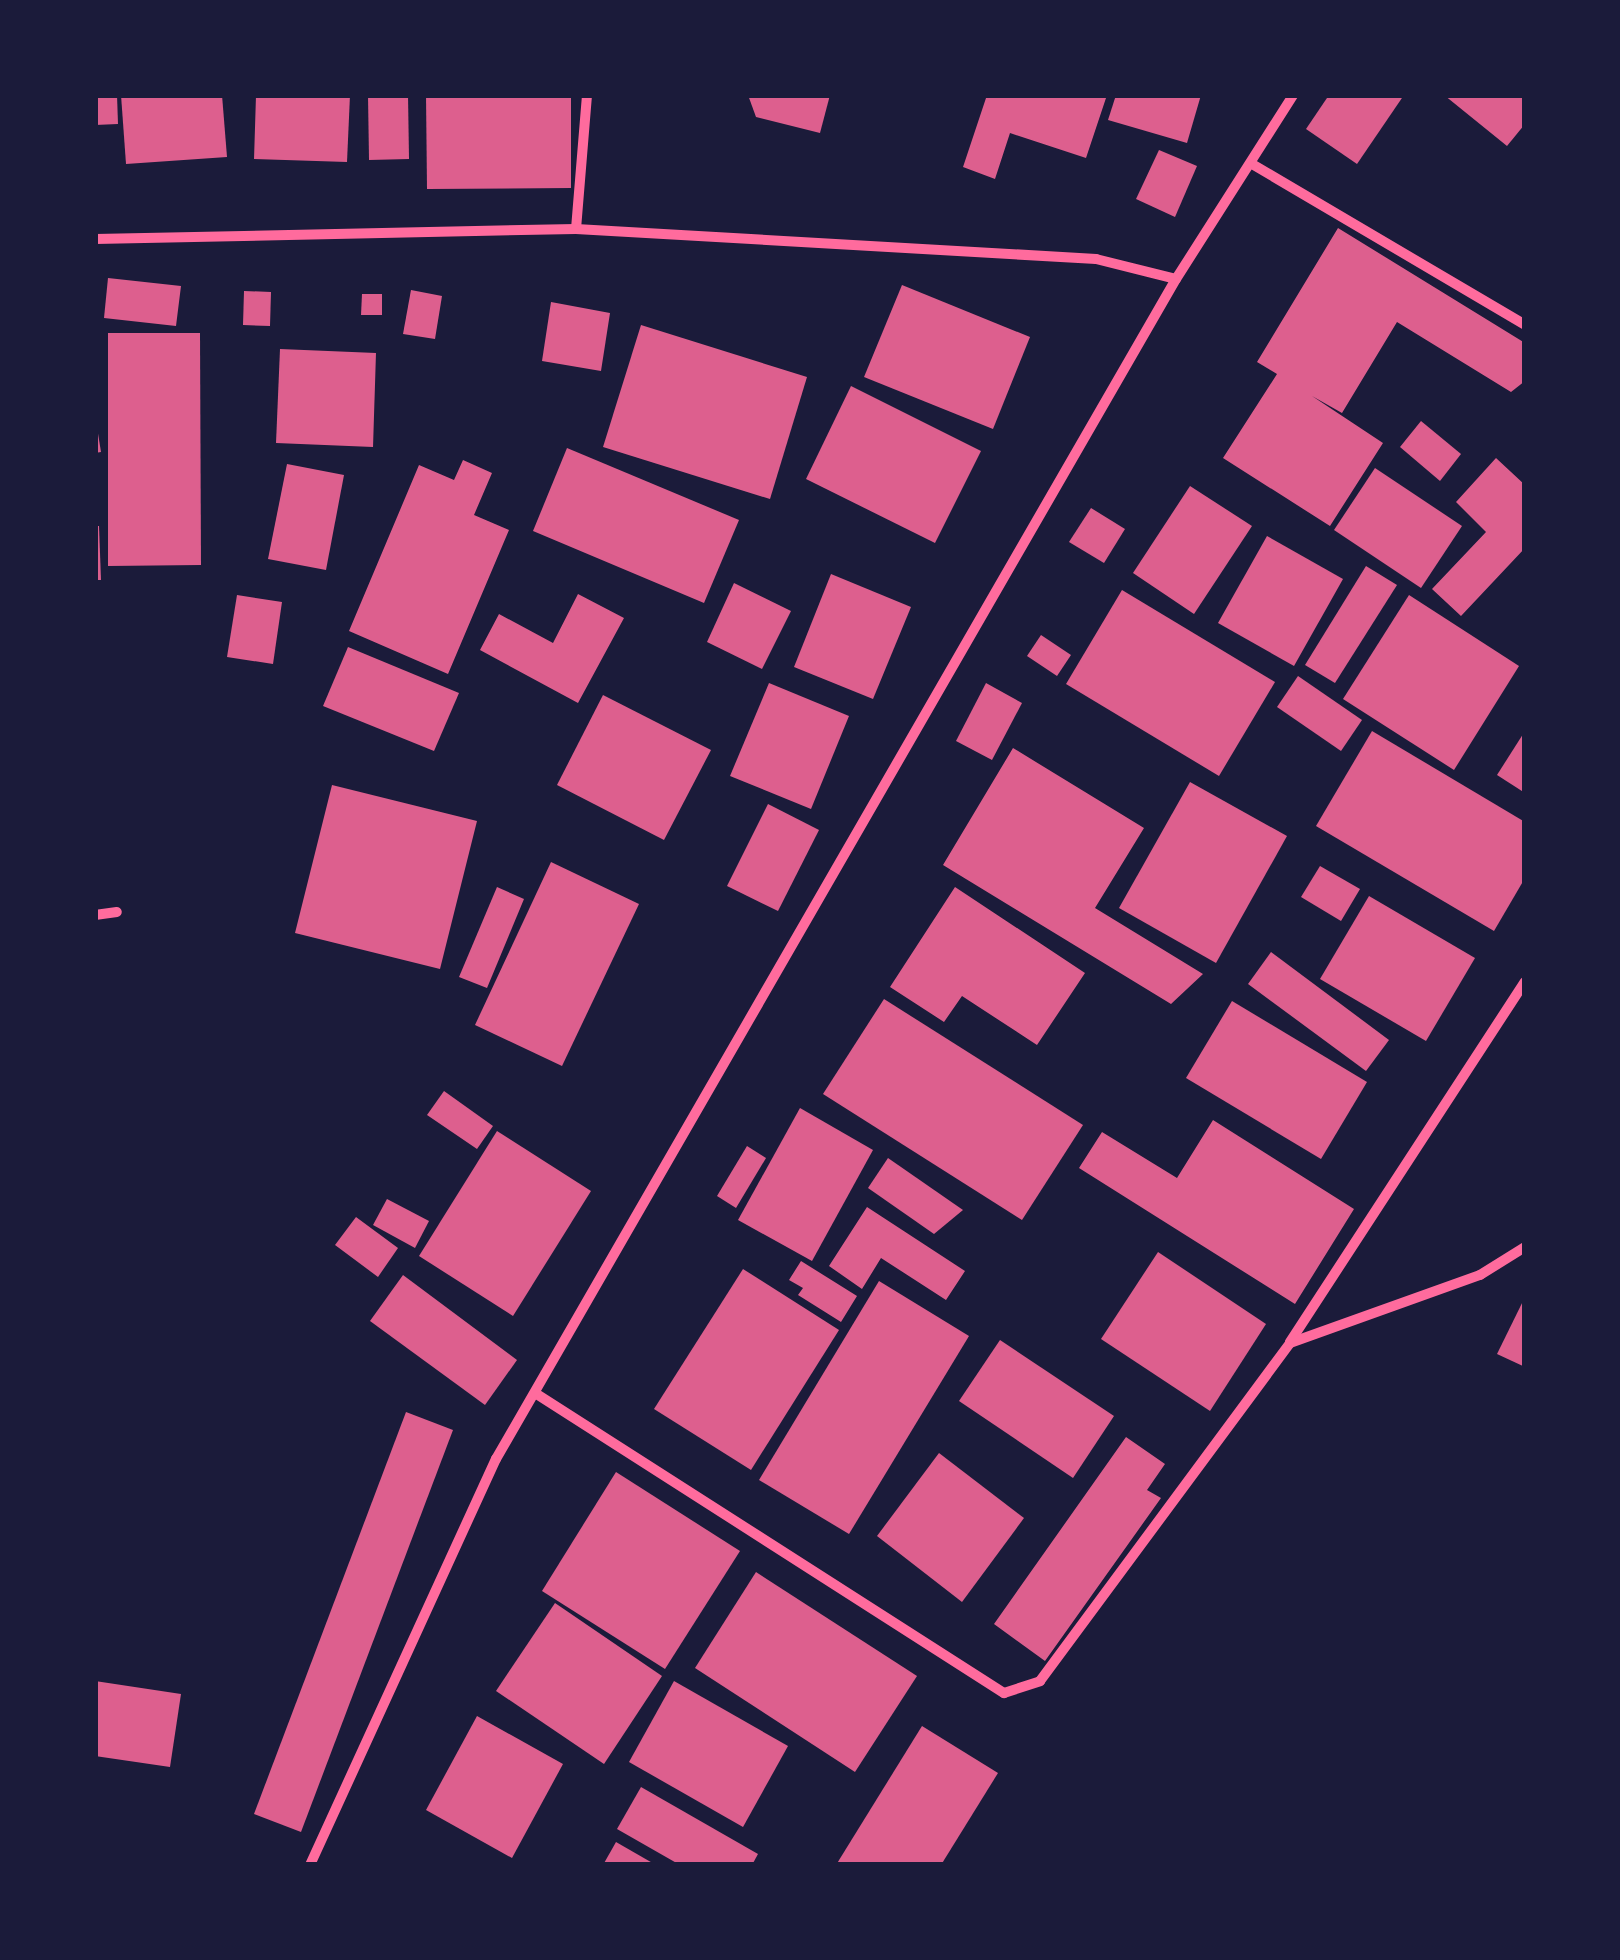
<!DOCTYPE html>
<style>
body{margin:0}
#map{position:relative;width:1620px;height:1960px;overflow:hidden;background:#1b1b3a;font-family:"Golos Text",sans-serif}
div>[style]{position:absolute}
.building>*{inset:0;background:#dd5f8e}
.minor>*{height:10px;margin:-5px;padding:0 5px;transform-origin:5px;border-radius:5px;background:#ff6b9d}
span{translate:-50% -50%;white-space:nowrap;text-align:center;line-height:1.15;-webkit-text-stroke:9px #1b1b3a;paint-order:stroke}
.frame{position:absolute;inset:0;border:98px solid #1b1b3a;pointer-events:none}
</style>
<div id="map">
<div class="building">
<div style="clip-path:polygon(95px 95px,117px 95px,118px 124px,95px 125px)"></div>
<div style="clip-path:polygon(121px 95px,222px 95px,227px 157px,126px 164px)"></div>
<div style="clip-path:polygon(256px 95px,350px 95px,347px 162px,254px 159px)"></div>
<div style="clip-path:polygon(368px 95px,408px 95px,409px 159px,369px 160px)"></div>
<div style="clip-path:polygon(426px 95px,571px 95px,571px 188px,427px 189px)"></div>
<div style="clip-path:polygon(748px 95px,830px 95px,820px 133px,756px 117px)"></div>
<div style="clip-path:polygon(987px 95px,1107px 95px,1086px 158px,1010px 133px,995px 179px,963px 167px)"></div>
<div style="clip-path:polygon(1116px 95px,1201px 95px,1187px 143px,1108px 120px)"></div>
<div style="clip-path:polygon(1329px 95px,1404px 95px,1357px 164px,1306px 129px)"></div>
<div style="clip-path:polygon(1444px 95px,1525px 95px,1525px 124px,1507px 146px)"></div>
<div style="clip-path:polygon(1159px 150px,1197px 166px,1175px 217px,1136px 199px)"></div>
<div style="clip-path:polygon(1338px 228px,1525px 343px,1525px 381px,1511px 392px,1397px 322px,1342px 413px,1312px 396px,1383px 443px,1330px 526px,1223px 458px,1277px 374px,1257px 362px)"></div>
<div style="clip-path:polygon(108px 278px,181px 286px,176px 326px,104px 318px)"></div>
<div style="clip-path:polygon(902px 285px,1030px 337px,993px 429px,864px 377px)"></div>
<div style="clip-path:polygon(411px 290px,442px 296px,435px 339px,403px 334px)"></div>
<div style="clip-path:polygon(244px 291px,271px 292px,270px 326px,243px 325px)"></div>
<div style="clip-path:polygon(362px 294px,382px 294px,382px 315px,361px 315px)"></div>
<div style="clip-path:polygon(551px 302px,610px 313px,601px 371px,542px 361px)"></div>
<div style="clip-path:polygon(641px 325px,807px 377px,770px 499px,603px 447px)"></div>
<div style="clip-path:polygon(108px 333px,200px 333px,201px 565px,108px 566px)"></div>
<div style="clip-path:polygon(280px 349px,376px 353px,373px 447px,276px 443px)"></div>
<div style="clip-path:polygon(851px 386px,981px 451px,935px 543px,806px 479px)"></div>
<div style="clip-path:polygon(95px 415px,101px 452px,95px 453px)"></div>
<div style="clip-path:polygon(1421px 421px,1461px 454px,1440px 481px,1400px 447px)"></div>
<div style="clip-path:polygon(567px 448px,739px 520px,704px 603px,533px 531px)"></div>
<div style="clip-path:polygon(1496px 458px,1525px 485px,1525px 548px,1461px 616px,1432px 589px,1486px 532px,1456px 502px)"></div>
<div style="clip-path:polygon(463px 460px,492px 473px,474px 515px,509px 530px,448px 674px,349px 631px,419px 465px,454px 480px)"></div>
<div style="clip-path:polygon(287px 464px,344px 475px,326px 570px,268px 559px)"></div>
<div style="clip-path:polygon(1375px 468px,1462px 526px,1421px 588px,1334px 530px)"></div>
<div style="clip-path:polygon(1190px 486px,1252px 526px,1194px 614px,1133px 573px)"></div>
<div style="clip-path:polygon(1091px 508px,1125px 529px,1104px 563px,1069px 542px)"></div>
<div style="clip-path:polygon(95px 526px,99px 526px,101px 580px,95px 580px)"></div>
<div style="clip-path:polygon(1267px 536px,1343px 579px,1294px 666px,1218px 623px)"></div>
<div style="clip-path:polygon(1366px 566px,1397px 585px,1335px 683px,1305px 665px)"></div>
<div style="clip-path:polygon(831px 574px,911px 607px,873px 699px,794px 667px)"></div>
<div style="clip-path:polygon(734px 583px,791px 611px,762px 669px,707px 642px)"></div>
<div style="clip-path:polygon(1122px 590px,1275px 682px,1219px 776px,1066px 684px)"></div>
<div style="clip-path:polygon(578px 594px,624px 618px,578px 703px,480px 650px,499px 614px,553px 643px)"></div>
<div style="clip-path:polygon(237px 595px,282px 602px,273px 664px,227px 657px)"></div>
<div style="clip-path:polygon(1409px 595px,1519px 666px,1454px 770px,1343px 699px)"></div>
<div style="clip-path:polygon(1041px 635px,1071px 655px,1057px 676px,1027px 656px)"></div>
<div style="clip-path:polygon(348px 647px,459px 693px,434px 751px,323px 706px)"></div>
<div style="clip-path:polygon(1298px 676px,1362px 720px,1341px 751px,1277px 707px)"></div>
<div style="clip-path:polygon(769px 683px,849px 716px,811px 809px,730px 776px)"></div>
<div style="clip-path:polygon(986px 683px,1022px 703px,992px 760px,956px 741px)"></div>
<div style="clip-path:polygon(603px 695px,711px 750px,664px 840px,557px 785px)"></div>
<div style="clip-path:polygon(1372px 731px,1525px 822px,1525px 878px,1494px 931px,1316px 826px)"></div>
<div style="clip-path:polygon(1525px 731px,1525px 793px,1497px 775px)"></div>
<div style="clip-path:polygon(1013px 748px,1144px 828px,1095px 908px,1203px 974px,1171px 1004px,943px 865px)"></div>
<div style="clip-path:polygon(1190px 782px,1287px 836px,1216px 963px,1119px 908px)"></div>
<div style="clip-path:polygon(332px 785px,477px 821px,440px 969px,295px 933px)"></div>
<div style="clip-path:polygon(768px 804px,819px 830px,778px 911px,727px 886px)"></div>
<div style="clip-path:polygon(551px 862px,639px 904px,562px 1066px,475px 1025px)"></div>
<div style="clip-path:polygon(1320px 866px,1360px 889px,1341px 921px,1301px 897px)"></div>
<div style="clip-path:polygon(497px 887px,524px 899px,487px 988px,459px 977px)"></div>
<div style="clip-path:polygon(955px 887px,1085px 973px,1037px 1045px,962px 996px,944px 1022px,890px 987px)"></div>
<div style="clip-path:polygon(1369px 896px,1475px 958px,1426px 1041px,1320px 979px)"></div>
<div style="clip-path:polygon(1271px 952px,1389px 1040px,1366px 1071px,1248px 984px)"></div>
<div style="clip-path:polygon(884px 999px,1083px 1125px,1022px 1220px,823px 1094px)"></div>
<div style="clip-path:polygon(1232px 1001px,1367px 1082px,1321px 1159px,1186px 1078px)"></div>
<div style="clip-path:polygon(444px 1091px,493px 1126px,477px 1149px,427px 1115px)"></div>
<div style="clip-path:polygon(800px 1108px,873px 1150px,812px 1261px,738px 1220px)"></div>
<div style="clip-path:polygon(1213px 1120px,1354px 1209px,1295px 1304px,1079px 1168px,1102px 1132px,1177px 1178px)"></div>
<div style="clip-path:polygon(497px 1131px,591px 1191px,513px 1316px,419px 1256px)"></div>
<div style="clip-path:polygon(747px 1146px,766px 1158px,736px 1208px,717px 1196px)"></div>
<div style="clip-path:polygon(888px 1158px,963px 1210px,934px 1234px,868px 1188px)"></div>
<div style="clip-path:polygon(387px 1199px,429px 1221px,415px 1248px,373px 1225px)"></div>
<div style="clip-path:polygon(867px 1207px,965px 1271px,946px 1300px,881px 1258px,862px 1289px,829px 1266px)"></div>
<div style="clip-path:polygon(356px 1217px,398px 1248px,378px 1277px,335px 1245px)"></div>
<div style="clip-path:polygon(1158px 1252px,1266px 1324px,1210px 1411px,1101px 1339px)"></div>
<div style="clip-path:polygon(801px 1261px,857px 1296px,841px 1322px,798px 1295px,803px 1288px,789px 1280px)"></div>
<div style="clip-path:polygon(743px 1269px,839px 1330px,751px 1470px,654px 1409px)"></div>
<div style="clip-path:polygon(403px 1275px,517px 1360px,485px 1405px,370px 1321px)"></div>
<div style="clip-path:polygon(879px 1281px,969px 1336px,849px 1534px,759px 1480px)"></div>
<div style="clip-path:polygon(1525px 1297px,1525px 1367px,1497px 1354px)"></div>
<div style="clip-path:polygon(1000px 1340px,1114px 1416px,1073px 1478px,959px 1401px)"></div>
<div style="clip-path:polygon(406px 1412px,453px 1430px,301px 1832px,254px 1814px)"></div>
<div style="clip-path:polygon(1126px 1437px,1165px 1464px,1147px 1490px,1161px 1498px,1045px 1661px,994px 1624px)"></div>
<div style="clip-path:polygon(939px 1453px,1024px 1518px,962px 1602px,877px 1536px)"></div>
<div style="clip-path:polygon(616px 1472px,740px 1551px,665px 1669px,542px 1591px)"></div>
<div style="clip-path:polygon(756px 1572px,917px 1676px,855px 1772px,695px 1668px)"></div>
<div style="clip-path:polygon(555px 1603px,662px 1676px,604px 1764px,496px 1691px)"></div>
<div style="clip-path:polygon(95px 1681px,181px 1694px,170px 1767px,95px 1756px)"></div>
<div style="clip-path:polygon(674px 1681px,788px 1746px,743px 1827px,629px 1762px)"></div>
<div style="clip-path:polygon(477px 1716px,563px 1764px,512px 1858px,426px 1810px)"></div>
<div style="clip-path:polygon(922px 1726px,998px 1773px,941px 1865px,836px 1865px)"></div>
<div style="clip-path:polygon(641px 1787px,758px 1854px,752px 1865px,680px 1865px,617px 1829px)"></div>
<div style="clip-path:polygon(616px 1842px,656px 1865px,603px 1865px)"></div>
</div>
<div class="minor">
<div style="left:1252px;top:164px;width:317px;rotate:30.5deg"></div>
<div style="left:576px;top:229px;width:134px;rotate:-85.3deg"></div>
<div style="left:95px;top:239px;width:481px;rotate:-1.2deg"></div>
<div style="left:576px;top:229px;width:521px;rotate:3.3deg"></div>
<div style="left:1096px;top:259px;width:82px;rotate:14deg"></div>
<div style="left:95px;top:915px;width:22px;rotate:-8deg"></div>
<div style="left:1290px;top:1342px;width:430px;rotate:-56.9deg"></div>
<div style="left:535px;top:1393px;width:557px;rotate:32.61deg"></div>
<div style="left:1004px;top:1693px;width:38px;rotate:-18deg"></div>
<div style="left:1040px;top:1681px;width:420px;rotate:-53.5deg"></div>
<div style="left:1290px;top:1343px;width:202px;rotate:-19.7deg"></div>
<div style="left:1480px;top:1275px;width:53px;rotate:-31.9deg"></div>
<div style="left:310px;top:1865px;width:447px;rotate:-65.4deg"></div>
<div style="left:496px;top:1459px;width:1362px;rotate:-60.05deg"></div>
<div style="left:1176px;top:279px;width:218px;rotate:-57.5deg"></div>
</div>
<div class="frame"></div>
</div>
